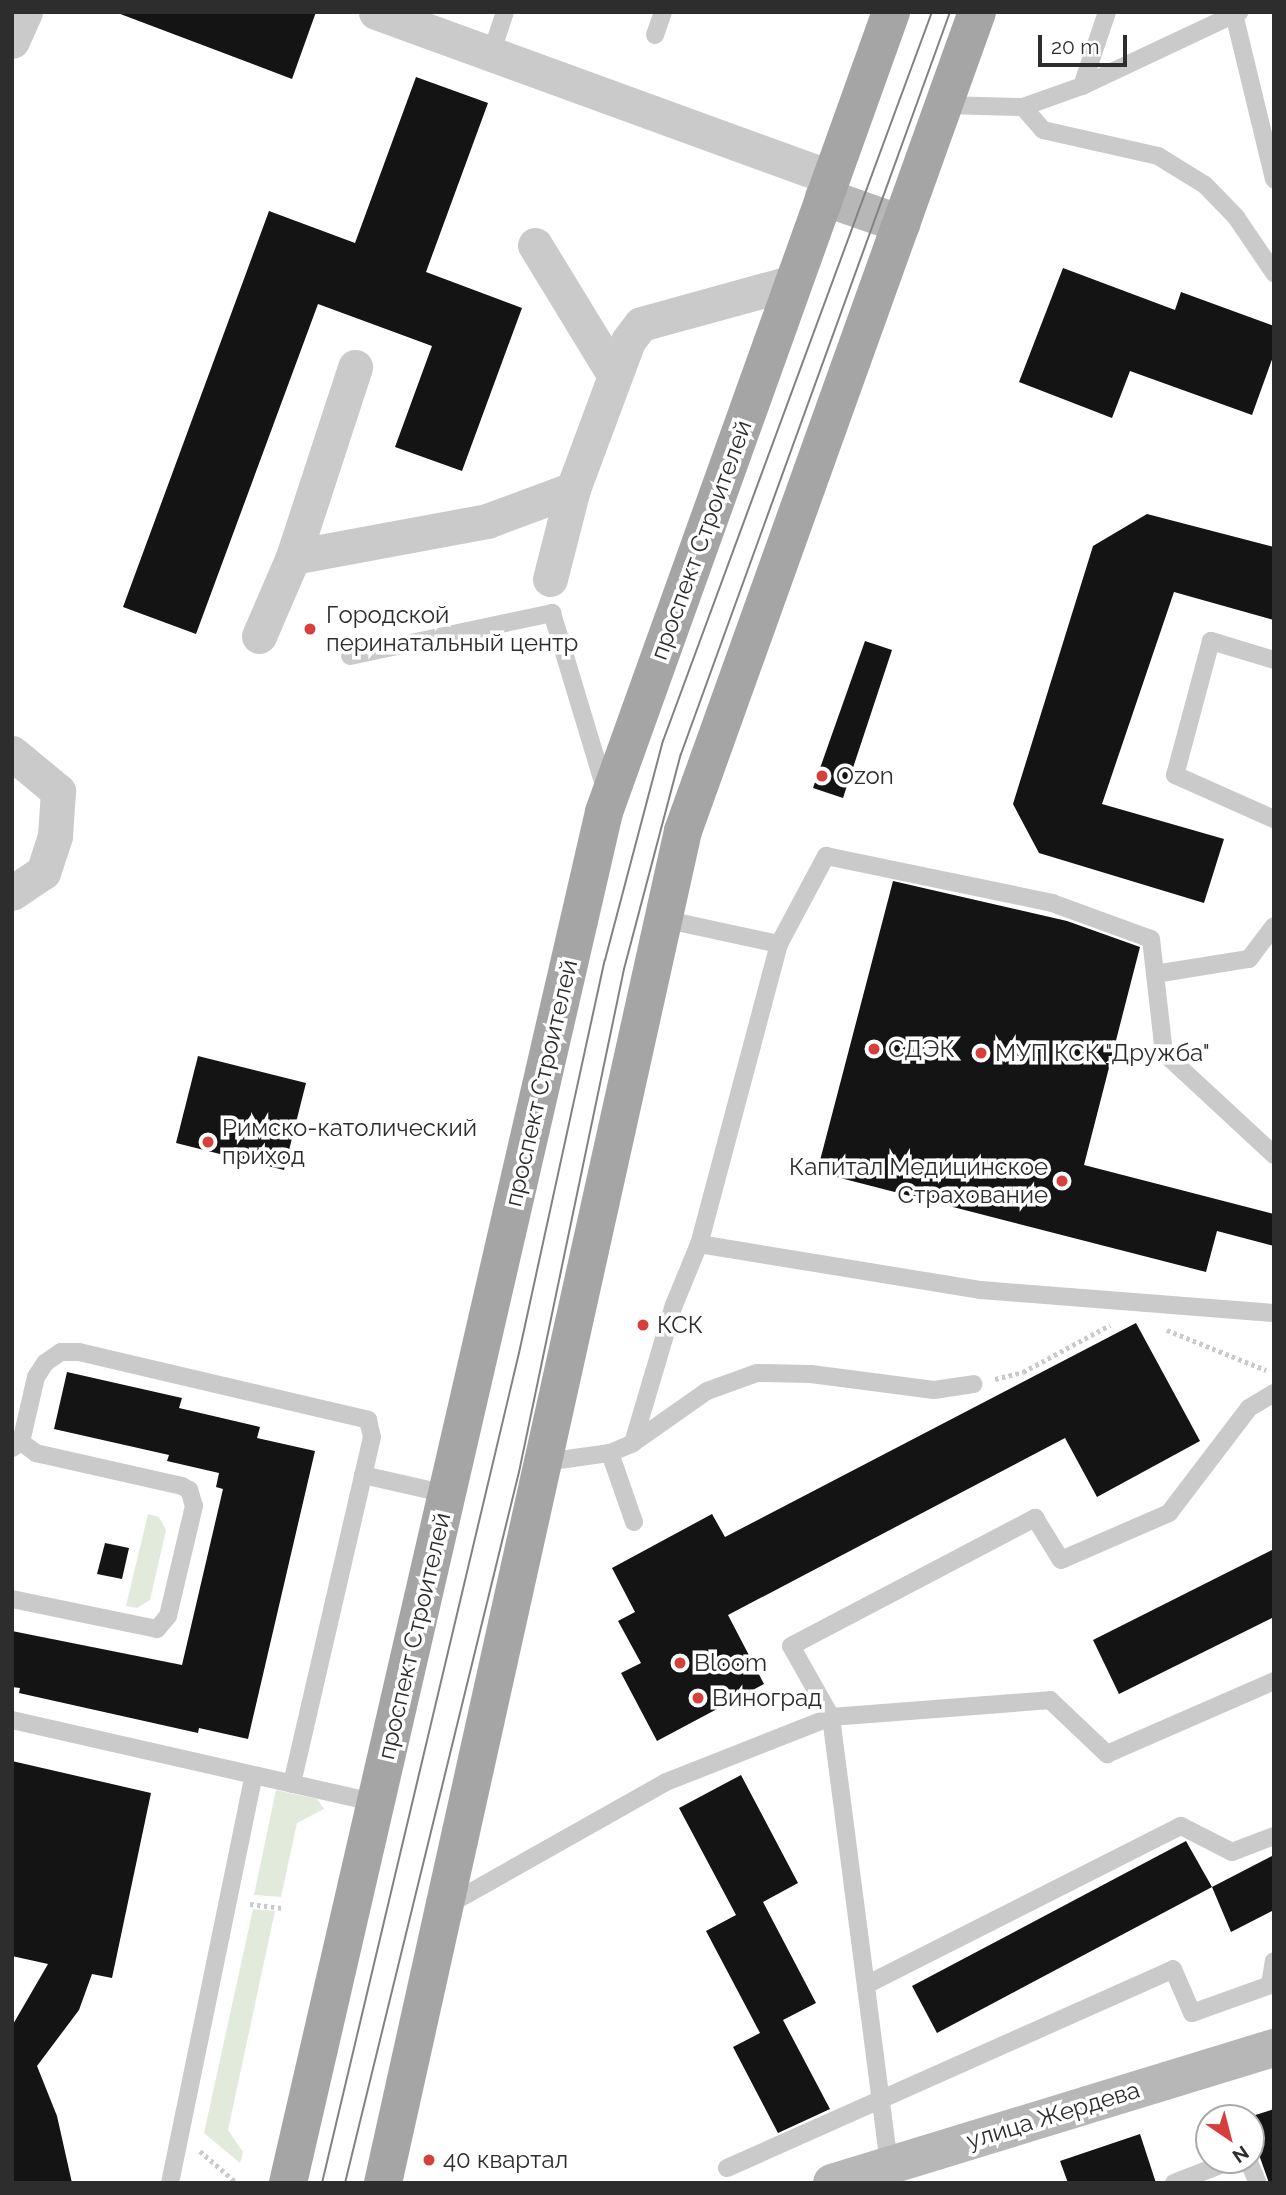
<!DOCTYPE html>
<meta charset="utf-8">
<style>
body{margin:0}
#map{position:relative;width:1286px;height:2195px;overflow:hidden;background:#fff;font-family:Raleway,sans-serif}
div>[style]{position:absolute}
.green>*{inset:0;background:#e2eadc}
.building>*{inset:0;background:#141414}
.path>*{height:4.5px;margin-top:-2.25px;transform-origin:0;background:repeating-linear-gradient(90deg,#cacaca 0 3.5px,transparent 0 7px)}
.lane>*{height:18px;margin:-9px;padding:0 9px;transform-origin:9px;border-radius:9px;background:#cacaca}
.street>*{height:35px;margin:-17.5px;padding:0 17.5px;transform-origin:17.5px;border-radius:17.5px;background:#cacaca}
.secondary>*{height:38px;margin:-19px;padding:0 19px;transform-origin:19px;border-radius:19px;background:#b7b7b7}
.primary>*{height:38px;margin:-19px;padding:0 19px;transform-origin:19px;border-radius:19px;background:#a5a5a5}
.tram>*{height:2px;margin:-1px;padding:0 1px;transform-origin:1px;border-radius:1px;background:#828282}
.dots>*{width:19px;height:19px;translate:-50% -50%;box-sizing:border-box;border:4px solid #fff;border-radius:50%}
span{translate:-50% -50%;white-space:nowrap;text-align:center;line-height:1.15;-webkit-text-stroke:7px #fff;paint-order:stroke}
.street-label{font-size:24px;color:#2d2d2d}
.poi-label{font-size:24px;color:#2d2d2d}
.left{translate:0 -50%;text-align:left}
.right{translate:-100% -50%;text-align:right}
.frame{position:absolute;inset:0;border:14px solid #2d2d2d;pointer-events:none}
.north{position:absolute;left:1195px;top:2104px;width:70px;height:70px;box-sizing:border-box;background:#fff;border:2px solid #ababab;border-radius:50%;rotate:145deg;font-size:19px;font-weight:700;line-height:28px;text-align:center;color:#2d2d2d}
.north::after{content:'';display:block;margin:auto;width:24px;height:32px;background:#d73f3c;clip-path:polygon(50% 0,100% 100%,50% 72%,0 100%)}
.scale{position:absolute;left:1038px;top:35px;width:89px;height:32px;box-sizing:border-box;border:4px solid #2d2d2d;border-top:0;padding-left:9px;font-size:21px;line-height:24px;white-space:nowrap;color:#2d2d2d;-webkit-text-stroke:5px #fff;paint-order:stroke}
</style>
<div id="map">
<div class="green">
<div style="clip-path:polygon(148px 1514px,159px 1517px,166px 1530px,150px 1600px,137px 1608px,126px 1606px)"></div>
<div style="clip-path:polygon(276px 1790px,317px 1799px,324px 1809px,297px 1823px,281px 1897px,254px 1895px)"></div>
<div style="clip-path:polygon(253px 1909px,275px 1911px,228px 2130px,243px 2152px,240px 2163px,204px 2133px)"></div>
</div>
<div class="building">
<div style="clip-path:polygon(115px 12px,316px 12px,292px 79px)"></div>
<div style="clip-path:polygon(416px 77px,488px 103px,426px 272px,522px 308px,462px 471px,395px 447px,432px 346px,318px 304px,196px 634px,123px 607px,269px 211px,355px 243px)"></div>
<div style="clip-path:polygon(1063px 268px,1175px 310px,1181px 292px,1274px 326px,1274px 354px,1252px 415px,1130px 371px,1112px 418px,1019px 382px)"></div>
<div style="clip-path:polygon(1147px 514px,1274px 547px,1274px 620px,1174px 592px,1102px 804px,1224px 839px,1204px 903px,1039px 853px,1013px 804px,1093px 546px)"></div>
<div style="clip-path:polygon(865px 641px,892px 650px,843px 798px,813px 788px)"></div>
<div style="clip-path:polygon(893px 881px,1067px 921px,1140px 947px,1084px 1165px,1274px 1214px,1274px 1246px,1217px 1231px,1206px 1272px,817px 1172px)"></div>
<div style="clip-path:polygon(198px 1056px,306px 1083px,284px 1170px,176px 1143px)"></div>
<div style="clip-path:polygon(1136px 1323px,1200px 1441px,1097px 1497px,1065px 1438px,728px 1615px,764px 1684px,657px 1741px,621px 1673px,641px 1663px,618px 1621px,635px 1612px,612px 1568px,712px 1514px,725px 1537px)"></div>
<div style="clip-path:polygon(67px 1372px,182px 1398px,179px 1408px,260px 1427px,257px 1438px,315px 1451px,248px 1739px,199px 1728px,198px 1733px,19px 1693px,20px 1688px,12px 1687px,12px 1631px,182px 1665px,223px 1489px,216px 1487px,219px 1473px,167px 1461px,169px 1455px,54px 1429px)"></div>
<div style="clip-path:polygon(105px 1543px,129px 1548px,122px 1579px,97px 1574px)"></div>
<div style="clip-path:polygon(1274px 1549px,1274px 1617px,1119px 1694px,1093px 1640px)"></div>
<div style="clip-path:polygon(12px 1761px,151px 1793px,112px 1978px,92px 1974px,79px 2010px,37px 2066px,57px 2116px,72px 2183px,12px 2183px,12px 2026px,48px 1964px,12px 1956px)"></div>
<div style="clip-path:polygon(741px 1775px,798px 1883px,763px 1902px,816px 2003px,783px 2020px,830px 2109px,778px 2133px,733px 2047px,760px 2033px,706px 1931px,736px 1915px,679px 1808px)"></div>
<div style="clip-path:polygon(1186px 1841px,1212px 1887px,937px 2033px,912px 1986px)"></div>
<div style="clip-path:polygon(1274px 1855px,1274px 1910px,1231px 1932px,1212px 1887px)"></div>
<div style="clip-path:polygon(1274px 2109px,1274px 2183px,1269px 2183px,1251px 2132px,1251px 2118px,1246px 2118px)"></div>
<div style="clip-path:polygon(1140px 2134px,1156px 2183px,1068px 2183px,1060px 2161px)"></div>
</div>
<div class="path">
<div style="left:1167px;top:1330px;width:107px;rotate:22deg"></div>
<div style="left:995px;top:1379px;width:29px;rotate:-14deg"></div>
<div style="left:1023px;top:1372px;width:99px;rotate:-28.4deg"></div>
<div style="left:250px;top:1904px;width:34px;rotate:7deg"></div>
<div style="left:200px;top:2151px;width:49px;rotate:40.9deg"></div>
</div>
<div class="lane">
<div style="left:1234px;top:14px;width:170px;rotate:76.4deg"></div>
<div style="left:655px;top:35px;width:24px;rotate:-71deg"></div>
<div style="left:491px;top:54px;width:44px;rotate:-71.6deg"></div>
<div style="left:1082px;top:86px;width:78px;rotate:-71.3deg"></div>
<div style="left:944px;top:105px;width:79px;rotate:1.5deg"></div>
<div style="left:1023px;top:107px;width:63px;rotate:-19.6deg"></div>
<div style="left:1082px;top:86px;width:174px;rotate:-25.2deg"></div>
<div style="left:1023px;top:107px;width:30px;rotate:49deg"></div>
<div style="left:1043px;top:130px;width:118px;rotate:12.7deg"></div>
<div style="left:1158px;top:156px;width:55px;rotate:31.7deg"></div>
<div style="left:1205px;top:185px;width:45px;rotate:45.9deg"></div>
<div style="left:1236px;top:217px;width:68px;rotate:55.8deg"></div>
<div style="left:350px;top:656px;width:207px;rotate:-12deg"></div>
<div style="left:552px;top:613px;width:184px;rotate:73.2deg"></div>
<div style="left:1274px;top:660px;width:66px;rotate:-163.2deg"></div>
<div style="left:1211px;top:641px;width:139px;rotate:105deg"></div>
<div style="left:1175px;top:775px;width:108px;rotate:24deg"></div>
<div style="left:663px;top:919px;width:119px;rotate:12.2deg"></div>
<div style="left:779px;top:944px;width:310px;rotate:104.9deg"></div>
<div style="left:699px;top:1244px;width:286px;rotate:9.3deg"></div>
<div style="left:981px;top:1290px;width:294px;rotate:4.5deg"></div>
<div style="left:779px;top:944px;width:100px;rotate:-61.9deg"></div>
<div style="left:826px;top:856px;width:231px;rotate:11.7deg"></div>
<div style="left:1052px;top:903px;width:105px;rotate:20deg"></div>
<div style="left:1151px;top:939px;width:115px;rotate:83.5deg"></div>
<div style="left:1164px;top:1053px;width:150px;rotate:42.8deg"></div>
<div style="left:1155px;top:974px;width:95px;rotate:-9.1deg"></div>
<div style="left:1249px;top:959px;width:41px;rotate:-52.9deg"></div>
<div style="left:633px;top:1443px;width:144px;rotate:-73.5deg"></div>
<div style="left:674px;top:1305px;width:66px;rotate:-67.7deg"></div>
<div style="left:12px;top:1448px;width:11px;rotate:-34deg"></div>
<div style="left:21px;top:1442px;width:67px;rotate:-77deg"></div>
<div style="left:36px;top:1377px;width:17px;rotate:-57deg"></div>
<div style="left:45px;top:1363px;width:19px;rotate:-35deg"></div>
<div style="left:61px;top:1352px;width:18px"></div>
<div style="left:79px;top:1352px;width:297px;rotate:13.2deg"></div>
<div style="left:368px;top:1420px;width:17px;rotate:77deg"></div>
<div style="left:372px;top:1437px;width:356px;rotate:103deg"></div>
<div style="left:610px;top:1453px;width:73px;rotate:70.8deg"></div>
<div style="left:545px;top:1462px;width:66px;rotate:-7.9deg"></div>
<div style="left:610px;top:1453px;width:25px;rotate:-23deg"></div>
<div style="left:633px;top:1443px;width:90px;rotate:-35.1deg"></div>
<div style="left:707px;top:1391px;width:53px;rotate:-19.8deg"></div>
<div style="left:757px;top:1373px;width:54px;rotate:1.1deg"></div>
<div style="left:811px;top:1374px;width:124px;rotate:7.4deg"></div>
<div style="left:934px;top:1390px;width:40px;rotate:-8.5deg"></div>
<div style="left:363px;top:1475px;width:86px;rotate:12.7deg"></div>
<div style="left:12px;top:1599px;width:148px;rotate:11.7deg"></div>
<div style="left:157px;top:1629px;width:17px;rotate:-50deg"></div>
<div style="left:168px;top:1616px;width:113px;rotate:-76.7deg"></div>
<div style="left:194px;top:1506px;width:17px;rotate:-107deg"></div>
<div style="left:189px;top:1490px;width:8px;rotate:-150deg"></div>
<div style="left:182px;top:1486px;width:150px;rotate:-167.3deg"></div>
<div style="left:36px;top:1453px;width:19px;rotate:-144deg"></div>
<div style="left:12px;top:1720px;width:373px;rotate:12.8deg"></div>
<div style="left:448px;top:1905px;width:250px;rotate:-29.4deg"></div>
<div style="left:666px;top:1782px;width:177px;rotate:-21.5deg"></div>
<div style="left:831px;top:1717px;width:81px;rotate:-119.4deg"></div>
<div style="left:791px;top:1646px;width:276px;rotate:-27.7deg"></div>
<div style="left:1035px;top:1518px;width:49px;rotate:58.2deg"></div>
<div style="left:1061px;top:1560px;width:118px;rotate:-23.5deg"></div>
<div style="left:1169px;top:1513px;width:132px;rotate:-52.7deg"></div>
<div style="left:1249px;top:1408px;width:29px;rotate:-31deg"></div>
<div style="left:866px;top:1985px;width:353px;rotate:-26.8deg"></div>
<div style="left:1181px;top:1826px;width:57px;rotate:27deg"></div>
<div style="left:1232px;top:1852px;width:45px;rotate:-20.9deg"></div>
<div style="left:1248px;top:2160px;width:25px;rotate:67deg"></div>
<div style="left:889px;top:2164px;width:451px;rotate:-97.4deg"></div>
<div style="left:831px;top:1717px;width:220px;rotate:-4.4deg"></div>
<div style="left:1050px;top:1700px;width:79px;rotate:43.5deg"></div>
<div style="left:1107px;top:1754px;width:182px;rotate:-23.6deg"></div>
<div style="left:727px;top:2168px;width:488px;rotate:-24deg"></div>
<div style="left:1173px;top:1969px;width:48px;rotate:66.6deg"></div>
<div style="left:1192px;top:2013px;width:83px;rotate:-19.7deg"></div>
<div style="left:1270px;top:1985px;width:24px;rotate:-81deg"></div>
<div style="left:170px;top:2183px;width:411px;rotate:-78.4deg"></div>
<div style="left:1174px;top:2183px;width:63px;rotate:-21.3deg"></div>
</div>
<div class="street">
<div style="left:376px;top:12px;width:484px;rotate:20deg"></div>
<div style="left:12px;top:41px;width:32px;rotate:-66deg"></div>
<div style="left:535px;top:245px;width:153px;rotate:58.6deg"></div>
<div style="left:293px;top:557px;width:197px;rotate:-10.5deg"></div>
<div style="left:487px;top:521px;width:92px;rotate:-20.4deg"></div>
<div style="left:550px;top:579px;width:93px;rotate:-75.7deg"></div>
<div style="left:573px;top:489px;width:158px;rotate:-69.6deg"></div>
<div style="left:628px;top:341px;width:21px;rotate:-53deg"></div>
<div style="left:641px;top:324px;width:159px;rotate:-15.4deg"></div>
<div style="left:259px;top:636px;width:86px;rotate:-66.7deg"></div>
<div style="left:293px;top:557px;width:200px;rotate:-71.9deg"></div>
<div style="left:12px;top:753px;width:60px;rotate:39.6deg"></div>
<div style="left:58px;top:791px;width:45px;rotate:93.8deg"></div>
<div style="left:55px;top:836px;width:38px;rotate:108deg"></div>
<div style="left:43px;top:872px;width:37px;rotate:146deg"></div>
</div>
<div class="secondary">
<div style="left:824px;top:197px;width:82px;rotate:19.3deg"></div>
<div style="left:832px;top:2183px;width:462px;rotate:-17deg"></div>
</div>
<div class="primary">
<div style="left:288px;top:2183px;width:1407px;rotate:-77.02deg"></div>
<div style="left:604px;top:812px;width:850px;rotate:-70.26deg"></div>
<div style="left:383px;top:2183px;width:1385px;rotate:-77.49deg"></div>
<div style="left:683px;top:831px;width:870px;rotate:-70.25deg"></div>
</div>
<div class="tram">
<div style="left:322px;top:2183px;width:853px;rotate:-76.65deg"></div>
<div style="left:519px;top:1353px;width:402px;rotate:-77.7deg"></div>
<div style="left:605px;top:960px;width:227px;rotate:-75.2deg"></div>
<div style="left:663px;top:741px;width:777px;rotate:-69.75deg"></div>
<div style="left:345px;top:2183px;width:732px;rotate:-76.25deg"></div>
<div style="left:519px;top:1472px;width:514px;rotate:-78.21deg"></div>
<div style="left:624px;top:969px;width:222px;rotate:-75.2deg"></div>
<div style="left:681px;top:754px;width:789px;rotate:-70.07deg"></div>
</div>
<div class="dots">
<div style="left:310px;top:629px;background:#d73f3c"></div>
<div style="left:822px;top:776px;background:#d73f3c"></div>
<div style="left:874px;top:1049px;background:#d73f3c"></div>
<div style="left:981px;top:1053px;background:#d73f3c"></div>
<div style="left:208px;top:1142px;background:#d73f3c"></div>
<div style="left:1062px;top:1181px;background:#d73f3c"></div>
<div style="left:643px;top:1325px;background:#d73f3c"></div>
<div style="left:680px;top:1663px;background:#d73f3c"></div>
<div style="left:698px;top:1698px;background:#d73f3c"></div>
<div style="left:429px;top:2160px;background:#d73f3c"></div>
</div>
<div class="street-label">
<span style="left:701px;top:540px;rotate:-70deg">проспект Строителей</span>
<span style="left:541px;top:1083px;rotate:-77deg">проспект Строителей</span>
<span style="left:414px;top:1636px;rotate:-77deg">проспект Строителей</span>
<span style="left:1053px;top:2115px;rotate:-17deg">улица Жердева</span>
</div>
<div class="poi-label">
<span class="left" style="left:326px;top:629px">Городской<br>перинатальный центр</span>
<span class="left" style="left:836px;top:776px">Ozon</span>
<span class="left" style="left:888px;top:1049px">СДЭК</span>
<span class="left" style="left:995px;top:1053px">МУП КСК "Дружба"</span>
<span class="left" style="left:222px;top:1142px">Римско-католический<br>приход</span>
<span class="right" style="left:1048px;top:1181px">Капитал Медицинское<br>Страхование</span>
<span class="left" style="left:657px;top:1325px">КСК</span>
<span class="left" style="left:694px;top:1663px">Bloom</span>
<span class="left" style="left:712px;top:1698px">Виноград</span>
<span class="left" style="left:443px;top:2160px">40 квартал</span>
</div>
<div class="frame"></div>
<div class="north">N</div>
<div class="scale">20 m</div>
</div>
